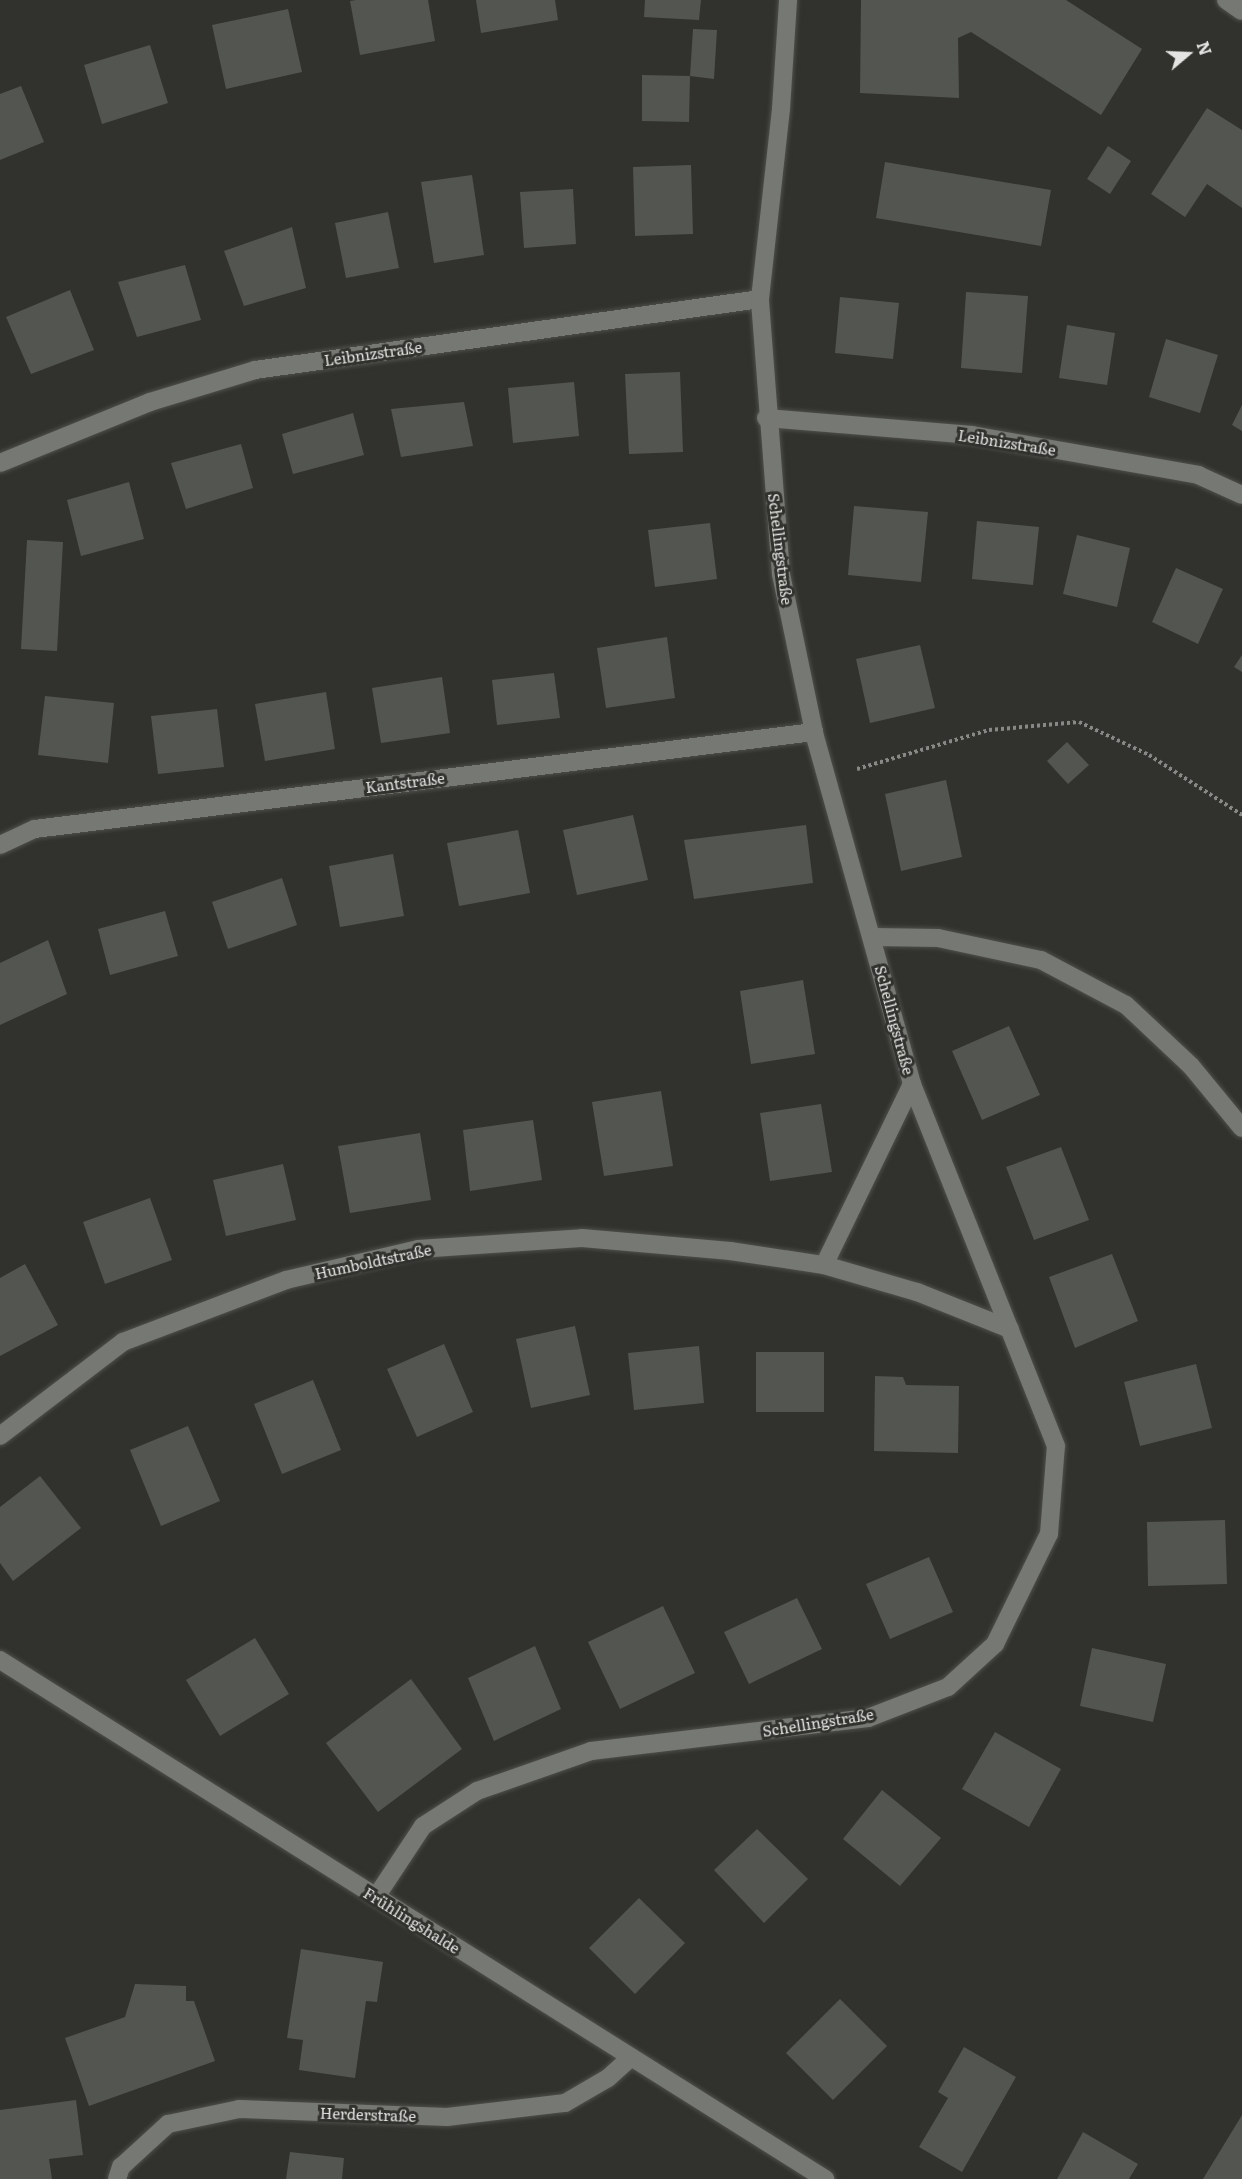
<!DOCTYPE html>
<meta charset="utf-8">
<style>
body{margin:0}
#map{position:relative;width:1242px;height:2179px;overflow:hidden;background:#31322e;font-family:Literata,serif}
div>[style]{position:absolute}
.building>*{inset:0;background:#535550}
.path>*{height:4px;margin-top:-2px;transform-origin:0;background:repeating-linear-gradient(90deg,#888986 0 3px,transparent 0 6px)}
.roads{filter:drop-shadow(0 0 2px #4e4f4b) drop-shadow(0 0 2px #4e4f4b)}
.minor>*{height:18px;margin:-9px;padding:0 9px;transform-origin:9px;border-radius:9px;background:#767873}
span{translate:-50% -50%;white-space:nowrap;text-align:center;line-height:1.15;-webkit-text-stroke:6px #31322e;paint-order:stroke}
.street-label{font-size:15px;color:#e4e4e2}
.north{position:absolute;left:1158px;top:24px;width:60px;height:60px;-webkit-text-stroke:4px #31322e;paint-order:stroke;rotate:71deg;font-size:16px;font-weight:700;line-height:24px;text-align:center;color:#e4e4e2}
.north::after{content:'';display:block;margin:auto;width:21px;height:27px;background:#e4e4e2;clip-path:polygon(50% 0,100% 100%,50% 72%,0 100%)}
</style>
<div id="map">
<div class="building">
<div style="clip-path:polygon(356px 0,428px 0,435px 41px,360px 55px,350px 1px)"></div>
<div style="clip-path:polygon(476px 0,555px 0,558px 20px,481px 33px)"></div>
<div style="clip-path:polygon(645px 0,701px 0,699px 20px,644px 17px)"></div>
<div style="clip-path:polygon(861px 0,1066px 0,1142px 49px,1101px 115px,971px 32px,958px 38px,959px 98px,860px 93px)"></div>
<div style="clip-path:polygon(288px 9px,302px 72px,226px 89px,212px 25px)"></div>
<div style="clip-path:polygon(693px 29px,717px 30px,714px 79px,690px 76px,689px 122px,642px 121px,642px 75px,690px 76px)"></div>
<div style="clip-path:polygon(150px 45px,168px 103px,102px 124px,84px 65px)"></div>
<div style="clip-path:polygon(21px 86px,44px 142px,0 160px,0 94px)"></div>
<div style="clip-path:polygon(1207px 108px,1242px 130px,1242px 208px,1207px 184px,1185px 217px,1151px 194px)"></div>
<div style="clip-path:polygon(1108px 146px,1131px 161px,1110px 194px,1087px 179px)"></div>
<div style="clip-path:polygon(885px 162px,1051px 190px,1041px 246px,876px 218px)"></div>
<div style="clip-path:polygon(691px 165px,693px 234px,635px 236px,633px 167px)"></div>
<div style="clip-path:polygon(472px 175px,484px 255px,434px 263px,421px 182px)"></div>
<div style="clip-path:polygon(573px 189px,576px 244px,524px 248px,520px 192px)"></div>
<div style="clip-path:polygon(388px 212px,399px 268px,346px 278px,335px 223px)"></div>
<div style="clip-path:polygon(292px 227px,306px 288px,244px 306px,224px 251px)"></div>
<div style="clip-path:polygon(185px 265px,201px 320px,137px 337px,118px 282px)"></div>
<div style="clip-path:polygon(70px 290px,94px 350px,31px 374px,6px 317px)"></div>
<div style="clip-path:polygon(966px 292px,1028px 296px,1022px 373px,961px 368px)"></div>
<div style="clip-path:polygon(840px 297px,899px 303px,893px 359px,835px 353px)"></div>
<div style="clip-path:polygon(1067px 325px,1115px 333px,1107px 385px,1059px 378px)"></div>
<div style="clip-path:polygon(1166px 339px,1218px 355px,1200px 413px,1149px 397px)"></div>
<div style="clip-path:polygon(680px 372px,683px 452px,629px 454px,625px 374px)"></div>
<div style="clip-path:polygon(574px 382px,579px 436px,513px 443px,508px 388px)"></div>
<div style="clip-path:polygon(464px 402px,473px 446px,401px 457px,391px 409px)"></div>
<div style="clip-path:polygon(1242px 405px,1242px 431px,1232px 425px)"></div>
<div style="clip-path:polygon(353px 413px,364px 455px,293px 474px,282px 434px)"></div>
<div style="clip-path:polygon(241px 444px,253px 488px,186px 509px,171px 463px)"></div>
<div style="clip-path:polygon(129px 482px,144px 539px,81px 556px,67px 500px)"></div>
<div style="clip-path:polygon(854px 506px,928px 512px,921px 582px,848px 575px)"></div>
<div style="clip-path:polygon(977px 521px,1039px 527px,1033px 585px,972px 579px)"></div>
<div style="clip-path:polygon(710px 523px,717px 579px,655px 587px,648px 530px)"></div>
<div style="clip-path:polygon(1077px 535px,1130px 548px,1117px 607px,1063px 594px)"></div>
<div style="clip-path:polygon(27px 540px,63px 542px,57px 651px,21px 649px)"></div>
<div style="clip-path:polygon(1176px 568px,1223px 589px,1198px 644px,1152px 622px)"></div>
<div style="clip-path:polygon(667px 637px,675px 698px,606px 708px,597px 648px)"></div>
<div style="clip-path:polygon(920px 645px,935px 708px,870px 723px,856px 659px)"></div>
<div style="clip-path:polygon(1242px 655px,1242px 672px,1234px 667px)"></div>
<div style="clip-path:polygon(554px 673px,560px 718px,497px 725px,492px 680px)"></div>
<div style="clip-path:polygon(442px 677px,450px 733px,381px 743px,372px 688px)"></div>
<div style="clip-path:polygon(326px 692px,335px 749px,265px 761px,255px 704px)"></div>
<div style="clip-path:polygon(45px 696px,114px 703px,108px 763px,38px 755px)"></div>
<div style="clip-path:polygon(217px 709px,224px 767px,158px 774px,151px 716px)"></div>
<div style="clip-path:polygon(1067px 742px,1089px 765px,1068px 784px,1047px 761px)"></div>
<div style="clip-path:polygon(946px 780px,962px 857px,901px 871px,885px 794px)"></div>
<div style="clip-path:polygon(633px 815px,648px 880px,577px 895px,563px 830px)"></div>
<div style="clip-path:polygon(806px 825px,813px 883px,694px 899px,684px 840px)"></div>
<div style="clip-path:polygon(518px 830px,530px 893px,459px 906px,447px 843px)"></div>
<div style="clip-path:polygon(393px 854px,404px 916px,340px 927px,329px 866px)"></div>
<div style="clip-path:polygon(282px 878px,297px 925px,228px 949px,212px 902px)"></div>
<div style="clip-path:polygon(165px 911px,178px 956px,110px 975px,98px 929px)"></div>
<div style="clip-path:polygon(48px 940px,67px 994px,0 1025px,0 963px)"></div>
<div style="clip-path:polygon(803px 980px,815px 1054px,751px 1064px,740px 991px)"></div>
<div style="clip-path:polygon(1009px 1026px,1040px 1095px,982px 1120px,952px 1051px)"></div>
<div style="clip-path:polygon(661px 1091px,673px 1166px,604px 1176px,592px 1102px)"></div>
<div style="clip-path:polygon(821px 1104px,832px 1172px,770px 1181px,760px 1113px)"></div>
<div style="clip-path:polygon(533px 1120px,542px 1180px,470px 1191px,463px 1130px)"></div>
<div style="clip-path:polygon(420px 1133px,431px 1200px,350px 1213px,338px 1146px)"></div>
<div style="clip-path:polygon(1061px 1147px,1089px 1220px,1034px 1240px,1006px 1167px)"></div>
<div style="clip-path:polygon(283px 1164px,296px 1220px,226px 1236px,213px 1180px)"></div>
<div style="clip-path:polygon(150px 1198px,172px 1260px,105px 1284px,83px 1222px)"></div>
<div style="clip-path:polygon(1112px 1254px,1138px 1321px,1075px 1348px,1049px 1277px)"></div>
<div style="clip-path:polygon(25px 1264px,58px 1325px,0 1356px,0 1278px)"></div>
<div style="clip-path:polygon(575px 1326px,590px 1395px,531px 1408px,516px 1339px)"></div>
<div style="clip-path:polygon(444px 1344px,473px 1412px,417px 1437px,387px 1369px)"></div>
<div style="clip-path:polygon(699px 1346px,704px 1403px,634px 1410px,628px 1353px)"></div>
<div style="clip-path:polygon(756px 1352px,824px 1352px,824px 1412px,756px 1412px)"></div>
<div style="clip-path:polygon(1196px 1364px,1212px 1428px,1140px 1446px,1124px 1382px)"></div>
<div style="clip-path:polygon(875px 1376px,903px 1377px,906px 1385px,959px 1386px,958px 1453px,874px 1451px)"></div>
<div style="clip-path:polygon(313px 1380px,341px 1450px,282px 1474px,254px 1404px)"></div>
<div style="clip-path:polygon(188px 1426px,220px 1501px,161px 1526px,130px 1450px)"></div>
<div style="clip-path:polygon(40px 1476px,81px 1528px,13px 1581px,0 1563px,0 1507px)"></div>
<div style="clip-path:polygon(1225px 1520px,1227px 1584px,1148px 1586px,1147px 1522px)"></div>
<div style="clip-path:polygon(929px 1557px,953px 1612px,890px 1639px,866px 1584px)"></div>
<div style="clip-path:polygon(797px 1598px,822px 1649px,749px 1684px,724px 1632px)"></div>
<div style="clip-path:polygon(663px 1606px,695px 1673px,620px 1709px,588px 1642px)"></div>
<div style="clip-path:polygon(255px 1638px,289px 1694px,220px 1736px,186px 1680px)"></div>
<div style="clip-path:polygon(535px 1646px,561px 1709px,494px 1741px,468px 1678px)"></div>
<div style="clip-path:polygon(1092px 1648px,1166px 1664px,1153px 1722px,1080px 1706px)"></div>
<div style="clip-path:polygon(411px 1679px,462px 1749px,378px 1812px,326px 1743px)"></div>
<div style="clip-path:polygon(995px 1732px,1061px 1769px,1029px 1827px,962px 1789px)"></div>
<div style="clip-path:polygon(882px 1790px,941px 1838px,900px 1886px,843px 1839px)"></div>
<div style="clip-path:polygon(757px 1829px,808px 1879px,764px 1923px,714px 1870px)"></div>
<div style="clip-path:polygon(639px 1898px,685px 1943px,635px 1994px,589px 1948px)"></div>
<div style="clip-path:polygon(301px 1949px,383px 1962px,377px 2002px,366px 2001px,355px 2078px,299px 2070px,303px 2040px,287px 2038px)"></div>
<div style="clip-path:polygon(135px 1984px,186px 1986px,186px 2001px,194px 2001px,215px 2061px,89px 2106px,65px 2038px,125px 2017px)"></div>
<div style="clip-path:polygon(840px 1999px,887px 2046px,833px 2100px,786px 2053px)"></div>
<div style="clip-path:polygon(964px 2047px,1016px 2077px,962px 2172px,919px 2147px,948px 2098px,938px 2092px)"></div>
<div style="clip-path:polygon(76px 2100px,83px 2155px,49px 2159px,52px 2179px,0 2179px,0 2110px)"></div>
<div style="clip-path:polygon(1242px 2115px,1242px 2179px,1203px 2179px)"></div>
<div style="clip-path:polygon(1083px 2132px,1138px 2164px,1129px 2179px,1057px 2179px)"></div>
<div style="clip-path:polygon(290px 2152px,344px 2158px,342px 2179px,286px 2179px)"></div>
</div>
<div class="path">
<div style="left:857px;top:769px;width:138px;rotate:-16.5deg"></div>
<div style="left:989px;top:730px;width:90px;rotate:-5.1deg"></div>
<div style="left:1079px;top:722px;width:77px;rotate:25.2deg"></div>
<div style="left:1149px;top:755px;width:111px;rotate:32.8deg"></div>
</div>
<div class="roads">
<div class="minor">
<div style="left:1226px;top:0;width:19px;rotate:35deg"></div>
<div style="left:766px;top:418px;width:207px;rotate:4.7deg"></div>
<div style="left:972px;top:435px;width:230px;rotate:10deg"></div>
<div style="left:1198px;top:475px;width:48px;rotate:24.4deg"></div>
<div style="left:0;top:463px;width:162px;rotate:-22.1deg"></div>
<div style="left:150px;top:402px;width:110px;rotate:-16.9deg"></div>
<div style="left:255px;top:370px;width:510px;rotate:-8deg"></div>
<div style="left:0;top:845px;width:38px;rotate:-25deg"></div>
<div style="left:35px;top:829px;width:785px;rotate:-7.1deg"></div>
<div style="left:874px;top:937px;width:64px;rotate:0.9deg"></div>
<div style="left:938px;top:938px;width:105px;rotate:12.1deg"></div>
<div style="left:1041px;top:960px;width:96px;rotate:27.9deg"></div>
<div style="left:1126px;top:1005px;width:89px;rotate:43.2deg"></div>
<div style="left:1191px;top:1066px;width:80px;rotate:50.6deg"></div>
<div style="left:912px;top:1084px;width:201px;rotate:115.9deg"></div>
<div style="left:824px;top:1265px;width:97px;rotate:16.2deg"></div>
<div style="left:917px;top:1292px;width:100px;rotate:21.7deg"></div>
<div style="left:0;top:1436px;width:155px;rotate:-37.4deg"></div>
<div style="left:123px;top:1342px;width:174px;rotate:-20.8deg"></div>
<div style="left:286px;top:1280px;width:136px;rotate:-13.2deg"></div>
<div style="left:418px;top:1249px;width:164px;rotate:-3.8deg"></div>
<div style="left:582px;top:1238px;width:149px;rotate:5deg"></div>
<div style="left:730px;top:1251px;width:95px;rotate:8.5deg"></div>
<div style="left:0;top:1660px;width:975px;rotate:32.17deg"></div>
<div style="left:376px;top:1897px;width:85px;rotate:-56.5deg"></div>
<div style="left:423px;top:1826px;width:64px;rotate:-32.9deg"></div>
<div style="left:477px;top:1791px;width:121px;rotate:-19.3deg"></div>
<div style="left:591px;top:1751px;width:279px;rotate:-6.8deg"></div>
<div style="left:868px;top:1718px;width:86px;rotate:-21.2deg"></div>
<div style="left:948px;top:1687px;width:64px;rotate:-42.5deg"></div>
<div style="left:995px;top:1644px;width:123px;rotate:-63.9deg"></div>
<div style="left:1049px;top:1534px;width:88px;rotate:-85.5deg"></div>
<div style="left:1056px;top:1446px;width:390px;rotate:-111.7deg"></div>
<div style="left:912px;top:1084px;width:365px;rotate:-105.6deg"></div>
<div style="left:814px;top:732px;width:161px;rotate:-101.8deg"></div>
<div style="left:781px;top:574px;width:276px;rotate:-94.4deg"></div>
<div style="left:760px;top:299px;width:191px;rotate:-83.7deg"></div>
<div style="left:781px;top:109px;width:109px;rotate:-86.3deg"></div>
<div style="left:117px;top:2179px;width:13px;rotate:-72deg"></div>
<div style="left:121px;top:2167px;width:64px;rotate:-42.5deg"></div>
<div style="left:168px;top:2124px;width:73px;rotate:-11.9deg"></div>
<div style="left:239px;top:2109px;width:208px;rotate:2.2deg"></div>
<div style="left:447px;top:2117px;width:119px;rotate:-6.8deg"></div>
<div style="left:565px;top:2103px;width:50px;rotate:-30.2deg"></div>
<div style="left:608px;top:2078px;width:31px;rotate:-42deg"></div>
</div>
</div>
<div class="street-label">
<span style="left:373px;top:353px;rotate:-8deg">Leibnizstraße</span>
<span style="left:1007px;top:442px;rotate:9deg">Leibnizstraße</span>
<span style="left:781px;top:549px;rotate:83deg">Schellingstraße</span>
<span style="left:405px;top:782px;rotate:-7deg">Kantstraße</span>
<span style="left:895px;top:1020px;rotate:75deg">Schellingstraße</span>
<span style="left:373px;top:1261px;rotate:-12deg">Humboldtstraße</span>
<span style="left:818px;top:1722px;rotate:-9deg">Schellingstraße</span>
<span style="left:412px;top:1920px;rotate:32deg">Frühlingshalde</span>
<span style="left:368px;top:2114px;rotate:2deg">Herderstraße</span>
</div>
<div class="north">N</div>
</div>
